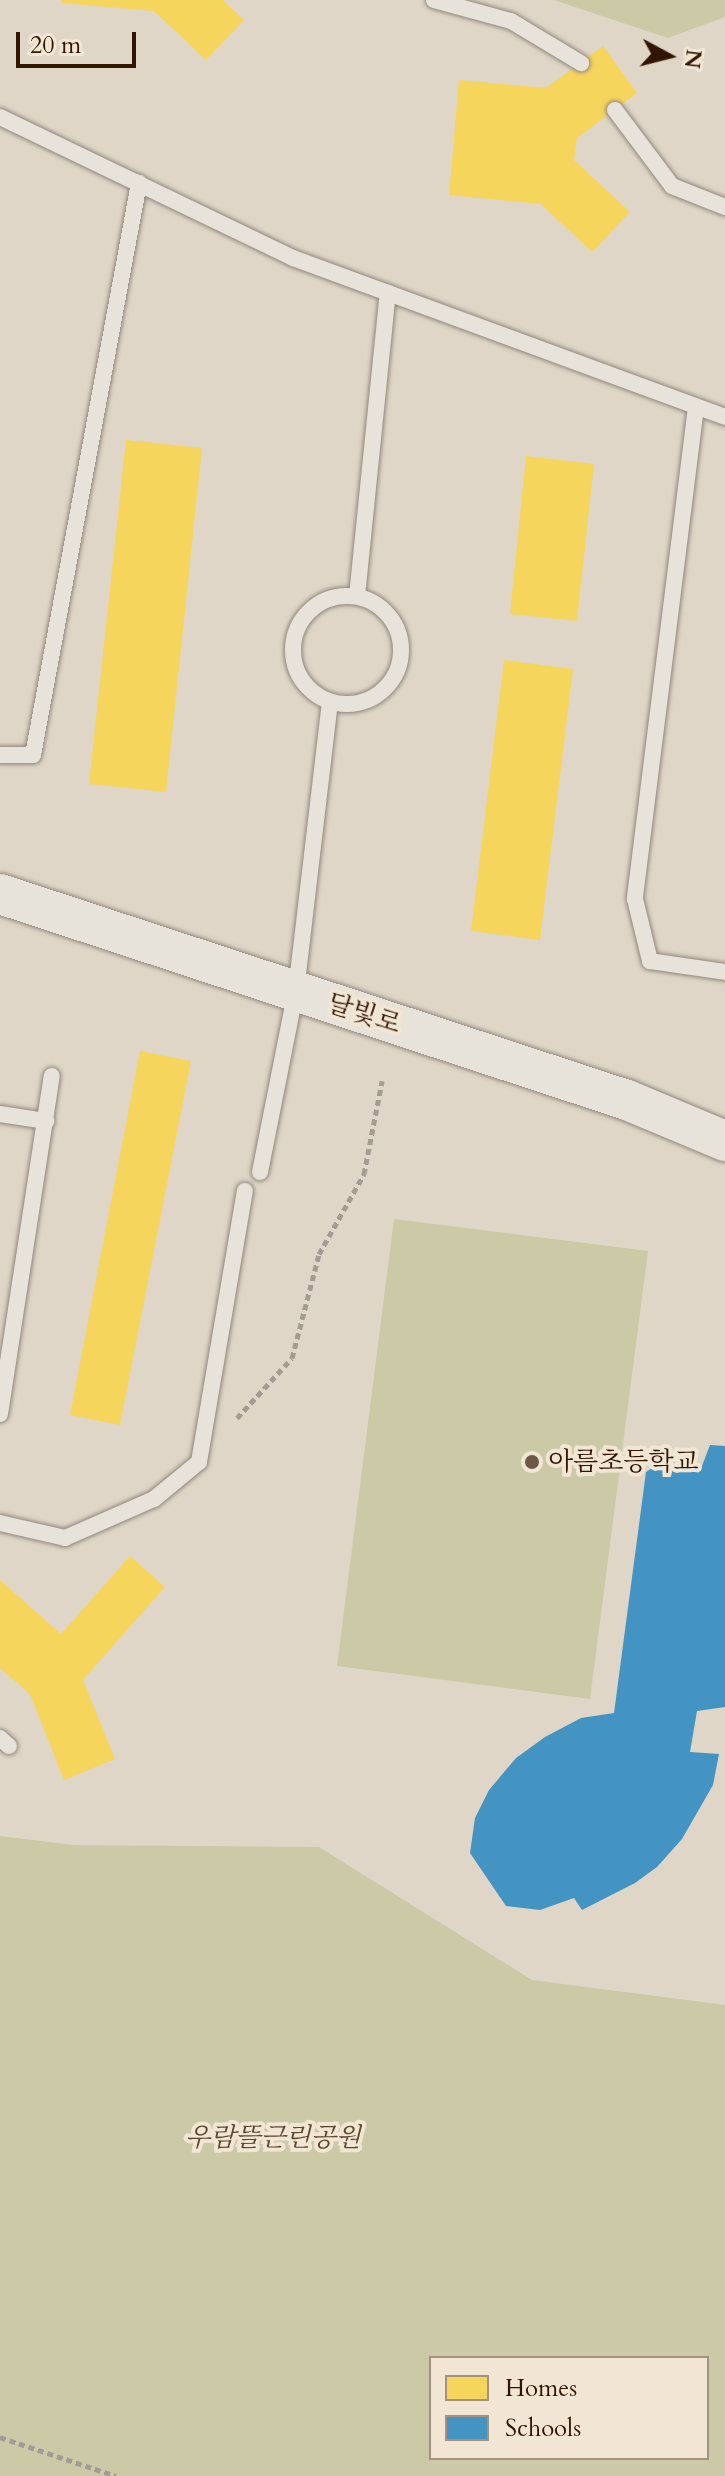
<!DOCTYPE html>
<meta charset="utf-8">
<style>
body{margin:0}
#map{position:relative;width:725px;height:2476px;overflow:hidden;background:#dfd6c7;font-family:Cardo,"Noto Serif KR",serif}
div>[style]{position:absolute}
.green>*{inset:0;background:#ccc9a7}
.homes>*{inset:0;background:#f6d55c}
.schools>*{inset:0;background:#4393c3}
.path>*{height:5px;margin-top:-2.5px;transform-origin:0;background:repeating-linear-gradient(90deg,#a39c94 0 6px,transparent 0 10px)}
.roads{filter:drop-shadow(0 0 2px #90877c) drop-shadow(0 0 2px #90877c)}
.service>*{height:16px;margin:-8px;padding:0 8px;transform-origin:8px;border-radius:8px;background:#e7e2da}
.service>.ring{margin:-8px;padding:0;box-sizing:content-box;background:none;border:16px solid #e7e2da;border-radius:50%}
.tertiary>*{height:40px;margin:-20px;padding:0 20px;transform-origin:20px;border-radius:20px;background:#e7e2da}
.dots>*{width:22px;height:22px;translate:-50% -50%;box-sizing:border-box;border:4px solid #f1e6d4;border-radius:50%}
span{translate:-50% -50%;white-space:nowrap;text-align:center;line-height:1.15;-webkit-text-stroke:8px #f1e6d4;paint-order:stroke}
.street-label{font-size:26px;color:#311500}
.poi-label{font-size:26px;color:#311500}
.left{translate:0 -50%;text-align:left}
.park-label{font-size:26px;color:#5b482a;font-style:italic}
.legend{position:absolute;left:429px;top:2356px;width:280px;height:104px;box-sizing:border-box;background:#f1e6d4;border:2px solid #a4927f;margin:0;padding:10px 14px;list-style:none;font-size:24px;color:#311500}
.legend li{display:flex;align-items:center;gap:16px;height:40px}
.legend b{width:40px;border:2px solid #a4927f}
.north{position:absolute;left:629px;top:16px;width:80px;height:80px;-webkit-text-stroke:6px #f1e6d4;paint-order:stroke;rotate:97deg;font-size:22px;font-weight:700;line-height:32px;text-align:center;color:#311500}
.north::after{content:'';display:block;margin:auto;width:28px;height:36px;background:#311500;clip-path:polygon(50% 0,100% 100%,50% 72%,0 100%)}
.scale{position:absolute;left:16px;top:32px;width:120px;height:36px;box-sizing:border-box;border:4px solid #311500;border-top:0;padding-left:10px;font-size:24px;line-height:28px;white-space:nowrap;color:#311500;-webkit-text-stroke:6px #f1e6d4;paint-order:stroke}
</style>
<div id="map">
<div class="green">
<div style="clip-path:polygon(554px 0,725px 0,725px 17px,668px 38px)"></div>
<div style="clip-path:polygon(394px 1219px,648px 1251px,590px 1699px,337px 1666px)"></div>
<div style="clip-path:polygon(evenodd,0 1836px,74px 1845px,319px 1847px,532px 1980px,725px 2005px,725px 2476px,0 2476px,0 1836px,431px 2358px,707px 2358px,707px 2458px,431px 2458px,431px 2358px)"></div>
</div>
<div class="homes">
<div style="clip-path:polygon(62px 0,223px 0,244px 20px,206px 60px,154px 11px,62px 3px)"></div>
<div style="clip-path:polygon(603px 46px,637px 93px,577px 138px,574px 160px,630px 212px,592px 252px,541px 204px,449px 195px,459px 80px,546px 88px)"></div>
<div style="clip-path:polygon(126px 440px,202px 448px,166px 792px,89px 784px)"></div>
<div style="clip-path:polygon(526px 456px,594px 464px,577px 621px,510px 614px)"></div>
<div style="clip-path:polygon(504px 660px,573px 669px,540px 940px,471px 931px)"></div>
<div style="clip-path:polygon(140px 1051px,191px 1061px,120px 1425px,70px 1415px)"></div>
<div style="clip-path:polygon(130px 1556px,165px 1587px,83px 1680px,115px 1759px,64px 1780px,30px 1694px,0 1668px,0 1580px,61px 1634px)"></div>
</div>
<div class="schools">
<div style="clip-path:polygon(710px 1445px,725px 1446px,725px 1707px,697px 1711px,690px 1752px,719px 1754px,713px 1785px,682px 1839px,657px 1867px,635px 1883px,582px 1910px,574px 1898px,540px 1910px,506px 1906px,470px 1853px,475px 1818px,489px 1790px,516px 1758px,545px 1737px,581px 1718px,614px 1713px,646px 1472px,663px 1461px,702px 1466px)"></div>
</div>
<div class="path">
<div style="left:237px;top:1418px;width:81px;rotate:-47.5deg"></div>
<div style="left:292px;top:1358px;width:107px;rotate:-75.4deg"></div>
<div style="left:319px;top:1254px;width:92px;rotate:-60.6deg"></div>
<div style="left:364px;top:1174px;width:95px;rotate:-79deg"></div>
<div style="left:0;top:2437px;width:122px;rotate:18.6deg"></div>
</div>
<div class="roads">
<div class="service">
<div style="left:434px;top:0;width:80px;rotate:15.3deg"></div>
<div style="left:511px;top:21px;width:82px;rotate:31deg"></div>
<div style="left:615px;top:110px;width:95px;rotate:53.1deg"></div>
<div style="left:672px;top:186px;width:57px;rotate:21.6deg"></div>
<div style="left:0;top:117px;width:325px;rotate:25.7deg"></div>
<div style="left:293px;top:258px;width:460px;rotate:20.2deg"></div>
<div style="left:696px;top:407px;width:496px;rotate:97.1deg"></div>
<div style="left:635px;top:899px;width:64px;rotate:76.4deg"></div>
<div style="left:650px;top:961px;width:76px;rotate:8.3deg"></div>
<div class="ring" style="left:293px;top:596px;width:92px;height:92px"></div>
<div style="left:357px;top:596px;width:305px;rotate:-84.2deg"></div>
<div style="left:0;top:755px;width:33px"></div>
<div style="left:33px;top:755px;width:582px;rotate:-79.5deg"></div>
<div style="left:0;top:1114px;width:47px;rotate:8.7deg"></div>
<div style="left:260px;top:1172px;width:185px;rotate:-78.8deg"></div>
<div style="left:296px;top:991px;width:291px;rotate:-83.3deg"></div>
<div style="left:0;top:1414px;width:342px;rotate:-81.3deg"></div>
<div style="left:0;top:1523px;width:67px;rotate:13deg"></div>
<div style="left:65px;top:1538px;width:97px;rotate:-23.7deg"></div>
<div style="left:154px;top:1499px;width:58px;rotate:-39.4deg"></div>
<div style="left:199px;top:1462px;width:275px;rotate:-80.4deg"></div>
<div style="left:0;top:1738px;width:12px;rotate:42deg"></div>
</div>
<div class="tertiary">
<div style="left:0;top:894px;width:660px;rotate:18.19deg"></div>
<div style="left:627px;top:1100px;width:106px;rotate:22.7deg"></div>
</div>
</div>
<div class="dots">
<div style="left:532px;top:1462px;background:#6e5946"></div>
</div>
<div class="street-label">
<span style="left:364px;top:1014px;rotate:18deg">달빛로</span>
</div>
<div class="poi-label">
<span class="left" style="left:548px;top:1462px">아름초등학교</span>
</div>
<div class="park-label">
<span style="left:273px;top:2138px">우람뜰근린공원</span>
</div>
<ul class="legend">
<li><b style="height:22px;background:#f6d55c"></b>Homes</li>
<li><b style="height:22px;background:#4393c3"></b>Schools</li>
</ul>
<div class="north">N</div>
<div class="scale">20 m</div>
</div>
